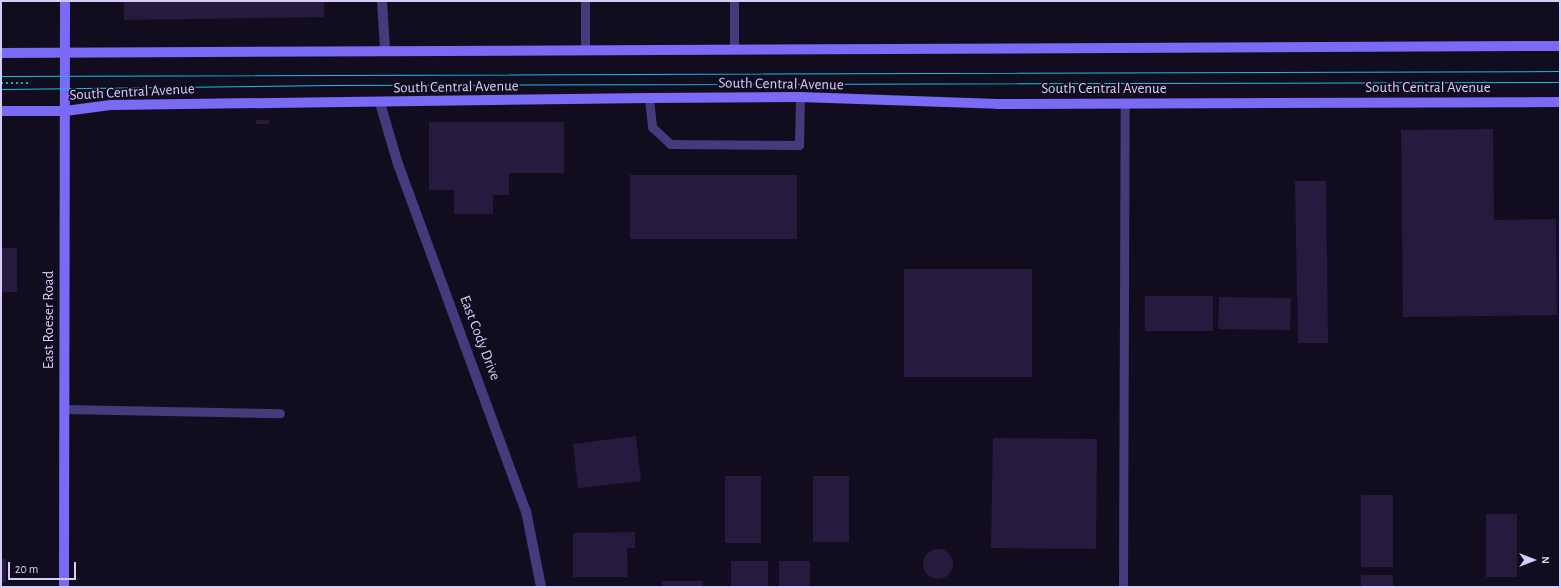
<!DOCTYPE html>
<style>
body{margin:0}
#map{position:relative;width:1561px;height:588px;overflow:hidden;background:#120d1e;font-family:"Alegreya Sans",sans-serif}
div>[style]{position:absolute}
.building>*{inset:0;background:#251b3e}
.round{border-radius:50%}
.path>*{height:2.5px;margin-top:-1.25px;transform-origin:0;background:repeating-linear-gradient(90deg,#34a6a9 0 2px,transparent 0 5px)}
.lane>*{height:9px;margin:-4.5px;padding:0 4.5px;transform-origin:4.5px;border-radius:4.5px;background:#433b7b}
.street>*{height:10px;margin:-5px;padding:0 5px;transform-origin:5px;border-radius:5px;background:#433b7b}
.secondary>*{height:10px;margin:-5px;padding:0 5px;transform-origin:5px;border-radius:5px;background:#7a6af6}
.tram>*{height:1px;margin:-0.5px;padding:0 0.5px;transform-origin:0.5px;border-radius:0.5px;background:#0dc0e8}
span{translate:-50% -50%;white-space:nowrap;text-align:center;line-height:1.15;-webkit-text-stroke:3.5px #120d1e;paint-order:stroke}
.street-label{font-size:15px;color:#d7cdfc}
.frame{position:absolute;inset:0;border:2px solid #d7cdfc;pointer-events:none}
.north{position:absolute;left:1513px;top:540px;width:40px;height:40px;-webkit-text-stroke:3px #120d1e;paint-order:stroke;rotate:90deg;font-size:11px;font-weight:700;line-height:16px;text-align:center;color:#d7cdfc}
.north::after{content:'';display:block;margin:auto;width:14px;height:18px;background:#d7cdfc;clip-path:polygon(50% 0,100% 100%,50% 72%,0 100%)}
.scale{position:absolute;left:8px;top:562px;width:68px;height:18px;box-sizing:border-box;border:2px solid #d7cdfc;border-top:0;padding-left:5px;font-size:12px;line-height:14px;white-space:nowrap;color:#d7cdfc;-webkit-text-stroke:3px #120d1e;paint-order:stroke}
</style>
<div id="map">
<div class="building">
<div style="clip-path:polygon(124px 1px,324px 1px,324px 17px,124px 20px)"></div>
<div style="clip-path:polygon(256px 120px,269px 120px,269px 124px,256px 124px)"></div>
<div style="clip-path:polygon(429px 122px,564px 122px,564px 173px,509px 173px,509px 195px,493px 195px,493px 214px,454px 214px,454px 190px,429px 190px)"></div>
<div style="clip-path:polygon(1493px 129px,1494px 220px,1556px 219px,1557px 315px,1403px 317px,1401px 130px)"></div>
<div style="clip-path:polygon(630px 175px,797px 175px,797px 239px,630px 239px)"></div>
<div style="clip-path:polygon(1295px 181px,1326px 181px,1328px 343px,1298px 343px)"></div>
<div style="clip-path:polygon(1px 248px,17px 248px,17px 292px,1px 292px)"></div>
<div style="clip-path:polygon(904px 269px,1032px 269px,1032px 377px,904px 377px)"></div>
<div style="clip-path:polygon(1145px 296px,1213px 296px,1213px 331px,1145px 331px)"></div>
<div style="clip-path:polygon(1219px 297px,1291px 298px,1290px 330px,1218px 329px)"></div>
<div style="clip-path:polygon(636px 436px,641px 481px,578px 488px,573px 444px)"></div>
<div style="clip-path:polygon(993px 438px,1097px 439px,1096px 549px,991px 548px)"></div>
<div style="clip-path:polygon(725px 476px,761px 476px,761px 543px,725px 543px)"></div>
<div style="clip-path:polygon(813px 476px,849px 476px,849px 542px,813px 542px)"></div>
<div style="clip-path:polygon(1361px 495px,1393px 495px,1393px 567px,1361px 567px)"></div>
<div style="clip-path:polygon(1486px 514px,1517px 514px,1517px 577px,1486px 577px)"></div>
<div style="clip-path:polygon(635px 532px,635px 548px,627px 548px,628px 577px,573px 577px,573px 533px)"></div>
<div class="round" style="left:923px;top:549px;width:30px;height:30px"></div>
<div style="clip-path:polygon(1px 559px,6px 559px,6px 583px,1px 583px)"></div>
<div style="clip-path:polygon(731px 561px,768px 561px,768px 587px,731px 587px)"></div>
<div style="clip-path:polygon(779px 561px,810px 561px,810px 587px,779px 587px)"></div>
<div style="clip-path:polygon(1361px 575px,1393px 575px,1393px 587px,1361px 587px)"></div>
<div style="clip-path:polygon(662px 581px,703px 581px,703px 587px,662px 587px)"></div>
</div>
<div class="path">
<div style="left:1px;top:83px;width:28px"></div>
</div>
<div class="lane">
<div style="left:585px;top:1px;width:48px;rotate:90deg"></div>
<div style="left:734px;top:49px;width:48px;rotate:-90deg"></div>
<div style="left:649px;top:98px;width:29px;rotate:84deg"></div>
<div style="left:652px;top:127px;width:25px;rotate:43deg"></div>
<div style="left:670px;top:144px;width:129px;rotate:0.4deg"></div>
<div style="left:799px;top:145px;width:48px;rotate:-88.8deg"></div>
<div style="left:64px;top:409px;width:216px;rotate:1.1deg"></div>
<div style="left:1123px;top:587px;width:484px;rotate:-89.8deg"></div>
</div>
<div class="street">
<div style="left:382px;top:1px;width:48px;rotate:86.4deg"></div>
<div style="left:380px;top:103px;width:64px;rotate:73.6deg"></div>
<div style="left:398px;top:164px;width:370px;rotate:69.8deg"></div>
<div style="left:526px;top:511px;width:77px;rotate:78.8deg"></div>
</div>
<div class="secondary">
<div style="left:1px;top:53px;width:1559px;rotate:-0.26deg"></div>
<div style="left:1px;top:111px;width:64px"></div>
<div style="left:65px;top:111px;width:46px;rotate:-7.4deg"></div>
<div style="left:111px;top:105px;width:538px;rotate:-0.75deg"></div>
<div style="left:649px;top:98px;width:151px;rotate:-0.4deg"></div>
<div style="left:800px;top:97px;width:197px;rotate:2deg"></div>
<div style="left:997px;top:104px;width:563px;rotate:-0.2deg"></div>
<div style="left:64px;top:587px;width:586px;rotate:-89.9deg"></div>
</div>
<div class="tram">
<div style="left:1px;top:76px;width:1559px;rotate:-0.18deg"></div>
<div style="left:1px;top:89px;width:331px;rotate:-0.7deg"></div>
<div style="left:332px;top:85px;width:1228px;rotate:-0.14deg"></div>
</div>
<div class="street-label">
<span style="left:781px;top:84px;rotate:1deg">South Central Avenue</span>
<span style="left:456px;top:87px;rotate:-1deg">South Central Avenue</span>
<span style="left:1428px;top:88px">South Central Avenue</span>
<span style="left:1104px;top:89px">South Central Avenue</span>
<span style="left:132px;top:92px;rotate:-3deg">South Central Avenue</span>
<span style="left:49px;top:320px;rotate:-90deg">East Roeser Road</span>
<span style="left:480px;top:338px;rotate:69deg">East Cody Drive</span>
</div>
<div class="frame"></div>
<div class="north">N</div>
<div class="scale">20 m</div>
</div>
